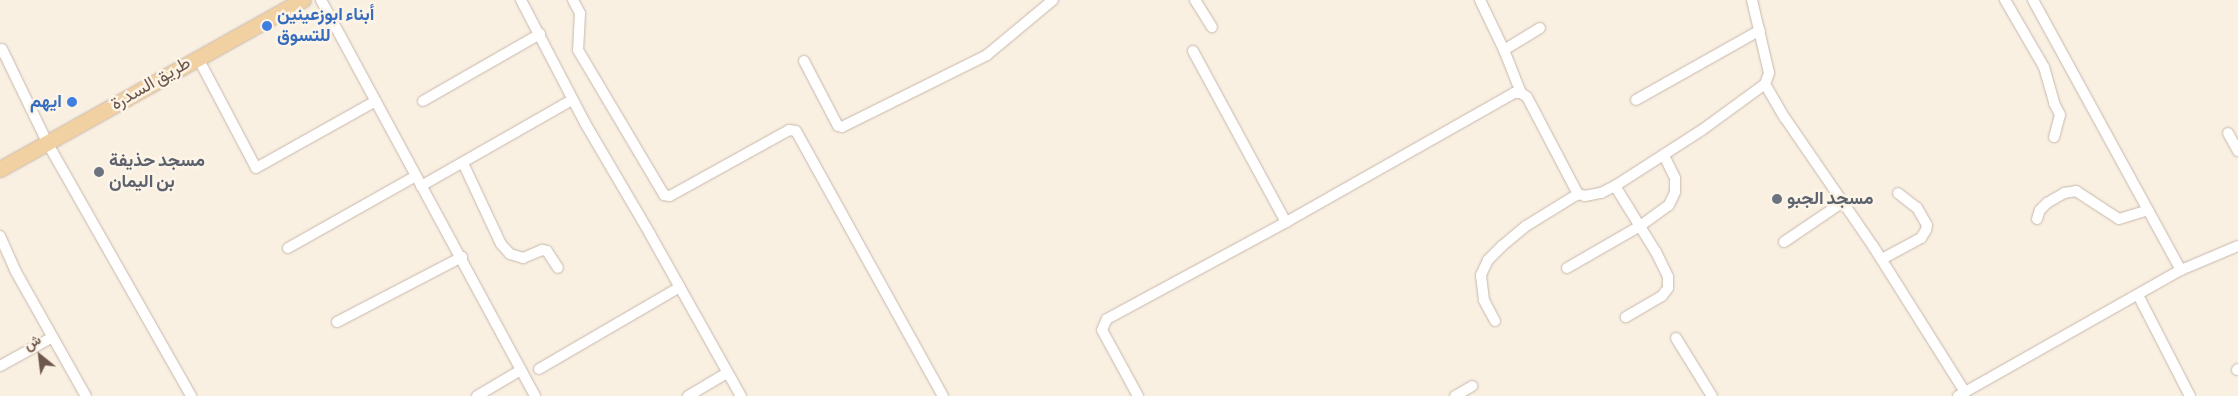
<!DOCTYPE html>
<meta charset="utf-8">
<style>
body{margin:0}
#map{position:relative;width:2238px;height:396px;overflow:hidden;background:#f9f0e2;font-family:"Alegreya Sans",Vazirmatn,sans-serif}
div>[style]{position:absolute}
.roads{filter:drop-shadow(0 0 1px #c8b7ab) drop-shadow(0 0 1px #c8b7ab)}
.minor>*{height:10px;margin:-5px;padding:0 5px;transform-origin:5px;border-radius:5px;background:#fff}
.primary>*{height:15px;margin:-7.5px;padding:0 7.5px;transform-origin:7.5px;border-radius:7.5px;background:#f1d1a1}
.dots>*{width:14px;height:14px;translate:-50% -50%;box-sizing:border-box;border:2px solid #fdf4e8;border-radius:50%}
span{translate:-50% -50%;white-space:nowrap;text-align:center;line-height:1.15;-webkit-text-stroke:5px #fdf4e8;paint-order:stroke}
.shop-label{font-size:18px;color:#366cbe;font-weight:700}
.left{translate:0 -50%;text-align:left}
.right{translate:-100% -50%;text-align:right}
.street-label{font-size:18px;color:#6e574c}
.worship-label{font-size:18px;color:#5b616d;font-weight:700}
.north{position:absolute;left:15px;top:331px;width:50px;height:50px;-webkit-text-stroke:4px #fdf4e8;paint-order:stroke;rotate:331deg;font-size:14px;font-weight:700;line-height:20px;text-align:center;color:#6e574c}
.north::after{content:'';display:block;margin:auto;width:18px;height:22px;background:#6e574c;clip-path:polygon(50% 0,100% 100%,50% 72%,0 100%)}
</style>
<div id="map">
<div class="roads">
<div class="minor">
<div style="left:321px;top:0;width:450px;rotate:61.6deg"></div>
<div style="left:521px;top:0;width:139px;rotate:62.5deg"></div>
<div style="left:585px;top:123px;width:129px;rotate:59.6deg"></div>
<div style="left:650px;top:234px;width:186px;rotate:60.7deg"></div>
<div style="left:573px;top:0;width:15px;rotate:62deg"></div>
<div style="left:580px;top:13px;width:37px;rotate:93deg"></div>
<div style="left:578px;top:50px;width:169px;rotate:59.3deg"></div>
<div style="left:664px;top:195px;width:6px;rotate:9deg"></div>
<div style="left:670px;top:196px;width:136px;rotate:-29deg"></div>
<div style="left:789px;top:130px;width:7px;rotate:8deg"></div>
<div style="left:796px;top:131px;width:303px;rotate:61deg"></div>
<div style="left:1195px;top:0;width:32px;rotate:58deg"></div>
<div style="left:1480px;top:0;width:55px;rotate:64.4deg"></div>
<div style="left:1504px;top:50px;width:46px;rotate:68.4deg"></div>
<div style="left:1521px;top:93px;width:7px;rotate:34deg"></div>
<div style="left:1527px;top:97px;width:110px;rotate:62.3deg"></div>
<div style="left:2005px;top:0;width:78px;rotate:59.8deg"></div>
<div style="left:2044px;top:67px;width:37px;rotate:74deg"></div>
<div style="left:2054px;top:103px;width:13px;rotate:63deg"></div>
<div style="left:2060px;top:115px;width:23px;rotate:105deg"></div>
<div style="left:2033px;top:0;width:308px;rotate:61.3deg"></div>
<div style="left:2px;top:49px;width:106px;rotate:64.2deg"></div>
<div style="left:48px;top:144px;width:290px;rotate:60.4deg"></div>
<div style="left:1504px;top:50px;width:42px;rotate:-31.4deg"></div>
<div style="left:1193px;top:51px;width:195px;rotate:61.5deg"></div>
<div style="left:198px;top:58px;width:124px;rotate:62.2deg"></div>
<div style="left:256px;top:168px;width:137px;rotate:-29.2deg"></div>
<div style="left:804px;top:61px;width:73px;rotate:62.4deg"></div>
<div style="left:838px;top:126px;width:4px;rotate:14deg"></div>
<div style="left:842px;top:127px;width:162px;rotate:-26.4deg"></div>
<div style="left:987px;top:55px;width:86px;rotate:-39.8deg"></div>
<div style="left:1765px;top:84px;width:39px;rotate:60deg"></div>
<div style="left:1785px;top:118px;width:155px;rotate:55.5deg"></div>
<div style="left:1873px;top:246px;width:173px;rotate:57.8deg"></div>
<div style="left:1636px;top:100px;width:142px;rotate:-29.4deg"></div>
<div style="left:423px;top:101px;width:135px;rotate:-29.8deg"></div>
<div style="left:2228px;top:133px;width:21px;rotate:61deg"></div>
<div style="left:463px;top:163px;width:89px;rotate:64.9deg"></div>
<div style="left:501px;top:244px;width:13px;rotate:48deg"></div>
<div style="left:510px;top:254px;width:14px;rotate:17deg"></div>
<div style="left:523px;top:258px;width:21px;rotate:-23deg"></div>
<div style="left:542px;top:250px;width:5px;rotate:11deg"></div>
<div style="left:547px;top:251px;width:20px;rotate:57deg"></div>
<div style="left:421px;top:186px;width:174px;rotate:-29.7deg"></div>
<div style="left:1615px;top:186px;width:78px;rotate:58.2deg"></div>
<div style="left:1656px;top:252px;width:28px;rotate:64deg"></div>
<div style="left:1668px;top:277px;width:11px;rotate:90deg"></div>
<div style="left:1668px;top:288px;width:10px;rotate:127deg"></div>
<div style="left:1662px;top:296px;width:42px;rotate:149.7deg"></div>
<div style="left:2037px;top:219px;width:9px;rotate:-72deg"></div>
<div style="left:2040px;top:210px;width:10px;rotate:-45deg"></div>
<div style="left:2047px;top:203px;width:20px;rotate:-30deg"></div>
<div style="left:2064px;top:193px;width:12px;rotate:-9deg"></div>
<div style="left:2076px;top:191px;width:51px;rotate:33.1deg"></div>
<div style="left:2119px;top:219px;width:30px;rotate:-17deg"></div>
<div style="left:0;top:236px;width:39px;rotate:66deg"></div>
<div style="left:16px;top:272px;width:142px;rotate:60.6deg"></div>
<div style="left:1784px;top:242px;width:71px;rotate:-34.1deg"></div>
<div style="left:288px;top:248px;width:147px;rotate:-29.4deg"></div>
<div style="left:1882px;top:259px;width:44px;rotate:-28.3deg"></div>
<div style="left:1921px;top:238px;width:9px;rotate:-58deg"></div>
<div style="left:1926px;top:230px;width:5px;rotate:-79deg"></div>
<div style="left:1927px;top:225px;width:20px;rotate:-120deg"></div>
<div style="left:1917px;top:208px;width:24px;rotate:-142deg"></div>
<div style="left:1567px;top:268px;width:84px;rotate:-29.9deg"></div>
<div style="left:1640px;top:226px;width:36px;rotate:-36deg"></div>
<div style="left:1669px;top:205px;width:14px;rotate:-65deg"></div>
<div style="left:1675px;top:192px;width:14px;rotate:-90deg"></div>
<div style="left:1675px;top:178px;width:25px;rotate:-116deg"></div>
<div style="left:2138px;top:295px;width:114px;rotate:62.8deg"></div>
<div style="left:1495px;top:321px;width:24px;rotate:-118deg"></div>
<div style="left:1484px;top:300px;width:25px;rotate:-97deg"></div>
<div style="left:1481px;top:275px;width:17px;rotate:-65deg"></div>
<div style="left:1488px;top:260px;width:20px;rotate:-45deg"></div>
<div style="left:1502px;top:246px;width:31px;rotate:-40deg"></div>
<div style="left:1526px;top:226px;width:61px;rotate:-31.6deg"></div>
<div style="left:1578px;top:194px;width:7px;rotate:16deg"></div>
<div style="left:1585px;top:196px;width:16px;rotate:-11deg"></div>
<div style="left:1601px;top:193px;width:16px;rotate:-27deg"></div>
<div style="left:1615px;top:186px;width:103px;rotate:-32.8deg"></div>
<div style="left:1702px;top:130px;width:78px;rotate:-36.1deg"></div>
<div style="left:1765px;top:84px;width:12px;rotate:-70deg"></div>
<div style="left:1769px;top:73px;width:75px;rotate:-103.1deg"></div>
<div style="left:337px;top:322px;width:141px;rotate:-27.5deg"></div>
<div style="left:1676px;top:338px;width:68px;rotate:58.2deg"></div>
<div style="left:0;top:366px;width:60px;rotate:-28.7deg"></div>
<div style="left:539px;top:369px;width:163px;rotate:-30.2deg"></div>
<div style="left:2237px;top:370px;width:1px;rotate:-45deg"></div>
<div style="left:477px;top:396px;width:51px;rotate:-30.6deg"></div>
<div style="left:688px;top:396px;width:45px;rotate:-30.5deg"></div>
<div style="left:1138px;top:396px;width:75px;rotate:-118.6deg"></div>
<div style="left:1102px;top:330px;width:12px;rotate:-66deg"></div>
<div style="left:1107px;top:319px;width:206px;rotate:-28.4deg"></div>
<div style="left:1288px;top:221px;width:260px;rotate:-29.5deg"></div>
<div style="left:1514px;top:93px;width:7px"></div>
<div style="left:1455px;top:396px;width:20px;rotate:-30deg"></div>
<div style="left:1958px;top:396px;width:256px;rotate:-29.5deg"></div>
<div style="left:2181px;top:270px;width:62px;rotate:-22.8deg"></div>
</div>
<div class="primary">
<div style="left:0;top:169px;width:347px;rotate:-29.2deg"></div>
</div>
</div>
<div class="dots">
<div style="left:267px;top:26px;background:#3f7fe0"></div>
<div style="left:72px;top:102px;background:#3f7fe0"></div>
<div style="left:99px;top:172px;background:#6b7280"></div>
<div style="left:1777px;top:199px;background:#6b7280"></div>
</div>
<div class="shop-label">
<span class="left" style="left:277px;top:26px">أبناء ابوزعينين<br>للتسوق</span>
<span class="right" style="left:62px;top:102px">ايهم</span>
</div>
<div class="street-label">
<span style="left:151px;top:84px;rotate:-30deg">طريق السدرة</span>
</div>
<div class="worship-label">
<span class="left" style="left:109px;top:172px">مسجد حذيفة<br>بن اليمان</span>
<span class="left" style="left:1787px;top:199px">مسجد الجبو</span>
</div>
<div class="north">ش</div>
</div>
